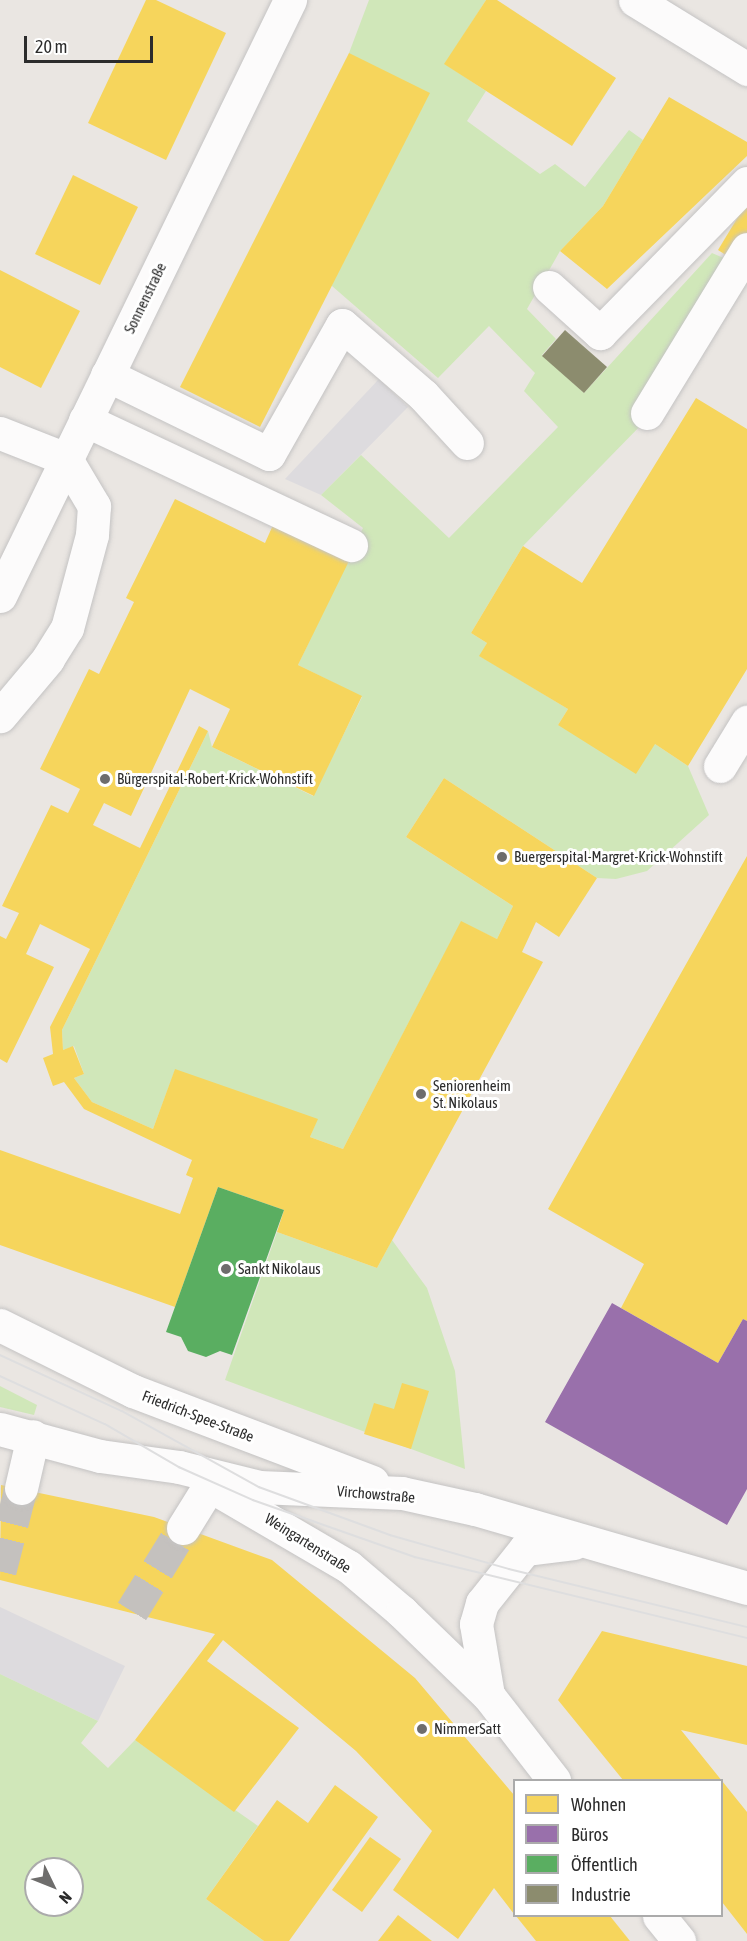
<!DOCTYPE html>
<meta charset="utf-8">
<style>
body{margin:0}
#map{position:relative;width:747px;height:1941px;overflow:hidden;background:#eae6e2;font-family:"Asap Condensed",sans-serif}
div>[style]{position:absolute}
.industrial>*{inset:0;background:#dddbde}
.green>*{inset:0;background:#d0e7b9}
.homes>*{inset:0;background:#f6d55c}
.offices>*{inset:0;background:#9970ab}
.public>*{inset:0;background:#5aae61}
.industry>*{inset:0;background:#8c8c6e}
.minor-tunnel>*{height:33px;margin-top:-16.5px;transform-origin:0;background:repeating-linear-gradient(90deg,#c4c1be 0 33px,transparent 0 49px)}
.roads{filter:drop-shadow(0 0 2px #c4c3c3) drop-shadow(0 0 2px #c4c3c3)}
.minor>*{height:33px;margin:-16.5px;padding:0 16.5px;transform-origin:16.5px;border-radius:16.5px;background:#fcfbfb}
.tram>*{height:1.5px;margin:-0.75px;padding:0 0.75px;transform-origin:0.75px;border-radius:0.75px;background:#dededf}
.dots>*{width:16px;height:16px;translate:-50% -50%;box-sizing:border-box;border:3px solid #fff;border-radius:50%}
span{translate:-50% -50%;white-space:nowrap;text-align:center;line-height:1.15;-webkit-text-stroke:6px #fff;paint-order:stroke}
.street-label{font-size:15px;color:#2c2c2c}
.poi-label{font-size:15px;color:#2c2c2c}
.left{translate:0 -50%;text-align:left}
.legend{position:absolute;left:513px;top:1779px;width:210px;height:138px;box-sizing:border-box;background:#fff;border:2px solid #ababab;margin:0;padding:8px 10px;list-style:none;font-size:18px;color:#2c2c2c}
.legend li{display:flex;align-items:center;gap:12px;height:30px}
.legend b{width:30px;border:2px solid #ababab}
.north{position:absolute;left:24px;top:1857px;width:60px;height:60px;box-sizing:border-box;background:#fff;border:2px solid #ababab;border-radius:50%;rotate:133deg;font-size:16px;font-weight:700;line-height:24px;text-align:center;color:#2c2c2c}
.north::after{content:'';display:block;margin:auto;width:21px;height:27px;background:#6e6d6c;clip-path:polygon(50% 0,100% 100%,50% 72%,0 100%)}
.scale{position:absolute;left:24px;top:36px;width:129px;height:27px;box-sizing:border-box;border:3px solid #2c2c2c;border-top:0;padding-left:8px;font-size:18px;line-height:21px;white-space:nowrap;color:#2c2c2c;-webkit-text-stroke:4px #fff;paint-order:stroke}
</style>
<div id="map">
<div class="industrial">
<div style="clip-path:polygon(379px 379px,408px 407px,321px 495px,285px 479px)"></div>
<div style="clip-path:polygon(0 1607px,125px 1666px,98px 1721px,0 1674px)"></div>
</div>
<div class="green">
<div style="clip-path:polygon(369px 0,486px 0,445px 64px,486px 91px,467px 121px,540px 174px,555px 164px,585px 187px,629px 130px,643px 140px,603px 206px,560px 251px,527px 309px,556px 339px,542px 355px,584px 393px,712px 253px,747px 268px,747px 282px,687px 378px,523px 546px,471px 633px,487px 643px,480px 656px,568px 709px,558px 725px,655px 744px,688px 766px,709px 815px,647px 871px,616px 879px,597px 878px,444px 778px,406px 837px,513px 906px,497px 939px,461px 922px,343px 1149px,310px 1137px,317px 1120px,175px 1070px,153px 1129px,92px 1102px,74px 1078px,84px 1074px,74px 1046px,63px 1050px,62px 1030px,208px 731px,212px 747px,313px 796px,362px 697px,298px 665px,363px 528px,321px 495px,361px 455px,449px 538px,558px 427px,524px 391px,535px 373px,489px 326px,438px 378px,332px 286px,349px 53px)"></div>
<div style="clip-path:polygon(277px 1232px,377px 1268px,392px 1240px,427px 1288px,455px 1371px,465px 1469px,225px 1380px)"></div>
<div style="clip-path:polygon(0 1386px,37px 1405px,34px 1415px,0 1407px)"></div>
<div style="clip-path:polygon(evenodd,0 1674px,98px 1721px,81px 1743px,108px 1768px,135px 1740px,258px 1826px,206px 1899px,264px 1941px,0 1941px,0 1674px,36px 1869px,72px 1869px,72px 1905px,36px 1905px,36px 1869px)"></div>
</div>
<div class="homes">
<div style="clip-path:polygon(146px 0,156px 0,226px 33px,166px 160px,88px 123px)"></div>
<div style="clip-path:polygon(486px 0,497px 0,616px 78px,572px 146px,444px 64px)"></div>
<div style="clip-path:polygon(349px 53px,430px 93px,260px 427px,180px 387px)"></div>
<div style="clip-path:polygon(669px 97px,747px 142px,747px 156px,607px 289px,560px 251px,603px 206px)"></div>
<div style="clip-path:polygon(73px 175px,138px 207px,100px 285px,35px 254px)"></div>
<div style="clip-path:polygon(747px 202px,747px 234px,732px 259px,718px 250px)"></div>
<div style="clip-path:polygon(0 270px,80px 311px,41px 388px,0 367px)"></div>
<div style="clip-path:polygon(696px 398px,747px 429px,747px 669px,688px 766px,655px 744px,636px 774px,558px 725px,568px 709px,479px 656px,487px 643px,471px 633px,523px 546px,582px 583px)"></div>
<div style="clip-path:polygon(175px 499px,265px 543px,273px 525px,349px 561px,298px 665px,362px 696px,314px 796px,212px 747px,230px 709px,190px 689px,131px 816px,104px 803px,93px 825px,140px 848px,199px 726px,208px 731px,62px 1030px,63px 1050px,73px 1046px,84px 1074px,74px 1078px,92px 1102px,153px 1129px,175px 1069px,318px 1119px,310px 1137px,343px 1149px,461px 921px,497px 939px,513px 906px,406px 837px,444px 778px,597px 878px,559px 937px,536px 922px,522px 952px,543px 962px,377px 1268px,277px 1232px,284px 1210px,218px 1187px,175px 1307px,0 1245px,0 1150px,180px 1214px,193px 1178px,186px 1175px,192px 1160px,84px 1109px,64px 1082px,53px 1086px,43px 1058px,53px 1054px,50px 1027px,90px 949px,40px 924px,26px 954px,54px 967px,7px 1063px,0 1059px,0 936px,6px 939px,19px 913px,2px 906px,51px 805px,68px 813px,80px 789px,40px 769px,89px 669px,99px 674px,134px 602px,126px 598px)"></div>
<div style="clip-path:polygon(747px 856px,747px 1321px,743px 1319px,718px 1363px,621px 1308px,644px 1264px,548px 1209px)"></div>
<div style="clip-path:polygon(402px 1383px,429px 1391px,411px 1449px,364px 1434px,374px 1403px,394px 1409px)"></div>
<div style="clip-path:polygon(1px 1485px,154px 1517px,272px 1560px,415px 1678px,514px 1795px,514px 1914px,494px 1888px,458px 1939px,393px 1890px,432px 1831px,356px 1751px,223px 1640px,207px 1661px,299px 1728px,234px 1812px,135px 1740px,215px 1634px,0 1580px)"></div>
<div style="clip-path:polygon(602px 1631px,747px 1666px,747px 1745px,681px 1730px,747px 1812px,747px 1934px,722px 1902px,722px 1780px,623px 1780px,558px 1700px)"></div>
<div style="clip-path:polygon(335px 1785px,378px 1817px,289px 1941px,264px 1941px,206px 1899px,277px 1800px,308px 1823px)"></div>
<div style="clip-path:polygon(370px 1837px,401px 1859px,362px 1912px,332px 1890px)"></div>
<div style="clip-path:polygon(398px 1915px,432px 1941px,378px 1941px)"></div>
<div style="clip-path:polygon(516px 1916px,610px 1916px,630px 1941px,536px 1941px)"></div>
</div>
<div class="offices">
<div style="clip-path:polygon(612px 1303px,718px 1363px,743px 1319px,747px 1321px,747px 1489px,727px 1525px,545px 1422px)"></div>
</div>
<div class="public">
<div style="clip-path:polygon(218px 1187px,284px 1210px,232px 1355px,220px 1351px,206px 1357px,188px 1351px,181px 1337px,166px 1332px)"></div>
</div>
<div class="industry">
<div style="clip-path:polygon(565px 330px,607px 367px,584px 393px,542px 356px)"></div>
</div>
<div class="minor-tunnel">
<div style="left:0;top:1571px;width:86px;rotate:-75.8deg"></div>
<div style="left:132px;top:1611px;width:97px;rotate:-58.4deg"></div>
</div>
<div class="roads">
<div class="minor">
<div style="left:635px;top:0;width:132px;rotate:31.6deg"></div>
<div style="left:549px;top:287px;width:69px;rotate:42deg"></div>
<div style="left:600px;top:333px;width:210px;rotate:-45.6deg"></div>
<div style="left:107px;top:375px;width:180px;rotate:26deg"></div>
<div style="left:269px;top:454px;width:148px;rotate:-60.5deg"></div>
<div style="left:342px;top:325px;width:107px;rotate:40.8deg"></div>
<div style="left:423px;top:395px;width:65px;rotate:47.5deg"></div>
<div style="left:647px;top:413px;width:192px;rotate:-58.6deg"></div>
<div style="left:85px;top:420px;width:294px;rotate:25.2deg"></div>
<div style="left:0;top:433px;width:71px;rotate:21.5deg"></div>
<div style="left:66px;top:459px;width:55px;rotate:59.2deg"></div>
<div style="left:94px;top:506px;width:29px;rotate:94deg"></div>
<div style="left:92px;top:535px;width:96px;rotate:105deg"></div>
<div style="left:67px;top:628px;width:36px;rotate:122deg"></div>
<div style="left:48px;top:659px;width:75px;rotate:130.1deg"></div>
<div style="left:0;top:596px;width:663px;rotate:-64.05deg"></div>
<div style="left:720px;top:766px;width:52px;rotate:-58.5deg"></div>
<div style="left:0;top:1325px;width:148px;rotate:26.4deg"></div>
<div style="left:133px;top:1391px;width:256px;rotate:20.8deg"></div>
<div style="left:0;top:1429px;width:104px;rotate:15.1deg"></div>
<div style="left:100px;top:1456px;width:80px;rotate:7.9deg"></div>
<div style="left:179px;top:1467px;width:82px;rotate:14deg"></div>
<div style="left:259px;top:1487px;width:143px;rotate:2.4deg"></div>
<div style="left:402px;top:1493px;width:75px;rotate:12.4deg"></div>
<div style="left:475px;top:1509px;width:283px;rotate:16.2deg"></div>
<div style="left:21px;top:1488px;width:53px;rotate:-77deg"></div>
<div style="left:214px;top:1488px;width:156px;rotate:30.3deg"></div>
<div style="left:349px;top:1567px;width:70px;rotate:40.3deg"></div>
<div style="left:402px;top:1612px;width:120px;rotate:44deg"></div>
<div style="left:488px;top:1695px;width:108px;rotate:52.2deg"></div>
<div style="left:183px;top:1528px;width:49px;rotate:-58.2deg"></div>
<div style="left:488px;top:1695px;width:72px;rotate:-99.6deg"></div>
<div style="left:476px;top:1624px;width:22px;rotate:-74deg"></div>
<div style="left:482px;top:1603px;width:69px;rotate:-51.5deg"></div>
<div style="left:525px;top:1549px;width:49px;rotate:-7deg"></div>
<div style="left:659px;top:1916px;width:32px;rotate:51deg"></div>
</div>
</div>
<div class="tram">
<div style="left:0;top:1355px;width:134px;rotate:24.7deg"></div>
<div style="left:122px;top:1411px;width:157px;rotate:29deg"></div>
<div style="left:259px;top:1487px;width:140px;rotate:20.1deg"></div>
<div style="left:390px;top:1535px;width:124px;rotate:15.9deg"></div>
<div style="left:509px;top:1569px;width:245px;rotate:13.7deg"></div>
<div style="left:0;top:1376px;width:115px;rotate:24.6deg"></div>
<div style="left:105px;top:1424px;width:86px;rotate:30.2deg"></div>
<div style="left:179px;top:1467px;width:81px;rotate:24deg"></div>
<div style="left:253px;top:1500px;width:172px;rotate:19.4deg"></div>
<div style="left:415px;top:1557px;width:342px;rotate:13.7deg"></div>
</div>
<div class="dots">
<div style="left:105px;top:779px;background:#6e6d6c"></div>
<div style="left:502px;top:857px;background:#6e6d6c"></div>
<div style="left:421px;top:1094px;background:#6e6d6c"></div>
<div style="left:226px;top:1269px;background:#6e6d6c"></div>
<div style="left:422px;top:1729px;background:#6e6d6c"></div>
</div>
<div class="street-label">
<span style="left:145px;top:298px;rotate:-64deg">Sonnenstraße</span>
<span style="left:198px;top:1416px;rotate:21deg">Friedrich-Spee-Straße</span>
<span style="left:376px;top:1494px;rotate:5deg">Virchowstraße</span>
<span style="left:308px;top:1543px;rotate:32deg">Weingartenstraße</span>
</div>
<div class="poi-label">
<span class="left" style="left:117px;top:779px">Bürgerspital-Robert-Krick-Wohnstift</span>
<span class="left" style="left:514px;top:857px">Buergerspital-Margret-Krick-Wohnstift</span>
<span class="left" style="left:433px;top:1094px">Seniorenheim<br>St. Nikolaus</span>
<span class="left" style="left:238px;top:1269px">Sankt Nikolaus</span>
<span class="left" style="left:434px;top:1729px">NimmerSatt</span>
</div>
<ul class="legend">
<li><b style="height:16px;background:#f6d55c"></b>Wohnen</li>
<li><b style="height:16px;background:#9970ab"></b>Büros</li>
<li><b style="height:16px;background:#5aae61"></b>Öffentlich</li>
<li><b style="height:16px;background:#8c8c6e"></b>Industrie</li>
</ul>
<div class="north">N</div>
<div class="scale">20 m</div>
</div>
